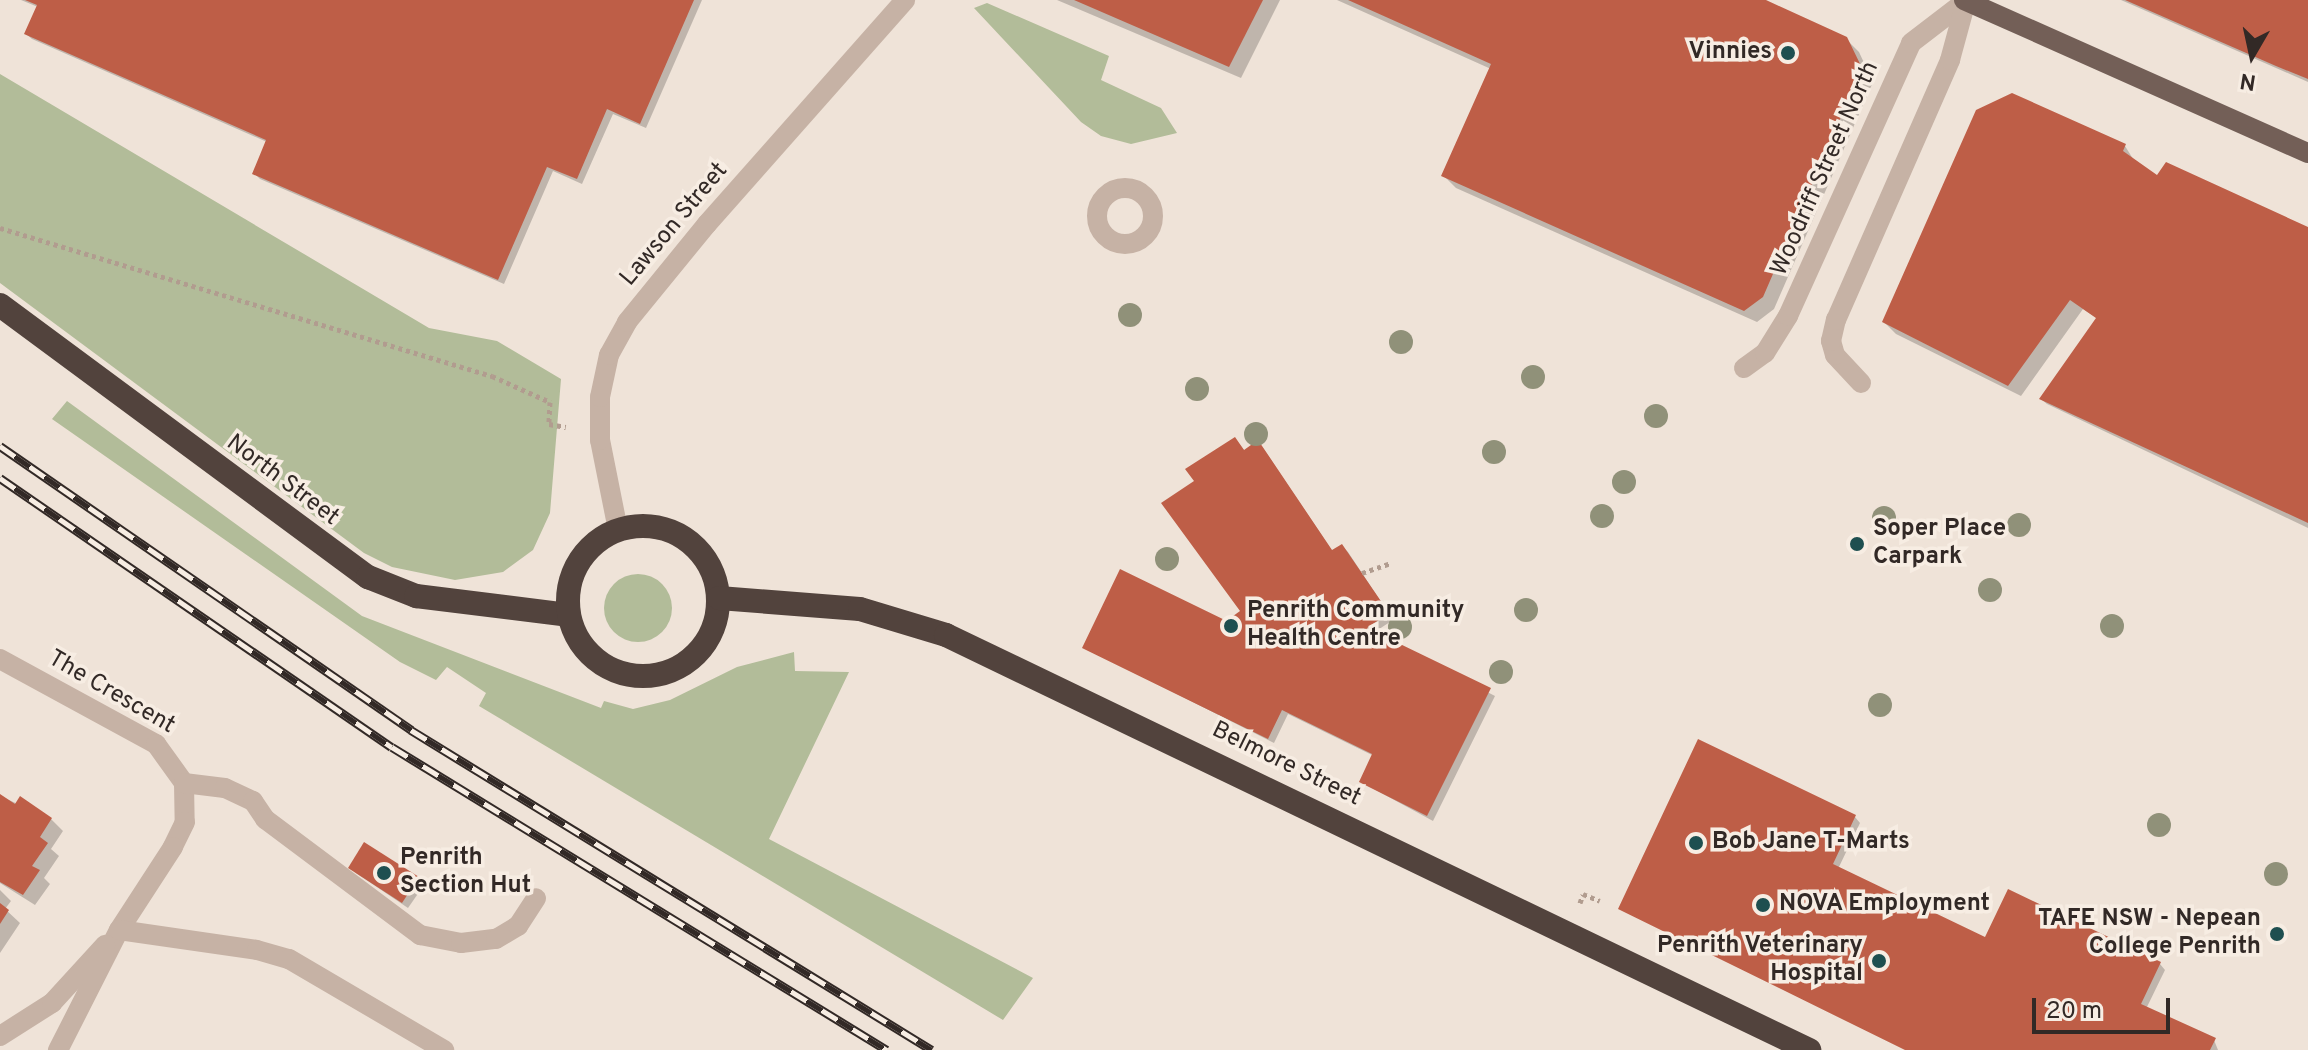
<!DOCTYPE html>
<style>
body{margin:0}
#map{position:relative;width:2308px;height:1050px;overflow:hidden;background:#efe3d8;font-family:Overpass,sans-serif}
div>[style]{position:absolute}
.green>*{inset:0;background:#b2bc99}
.round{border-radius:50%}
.shadow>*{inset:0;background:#0003}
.building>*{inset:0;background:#be5e47}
.path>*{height:5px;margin-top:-2.5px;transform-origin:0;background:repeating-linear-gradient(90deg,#b19c8f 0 4px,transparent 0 8px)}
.minor>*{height:20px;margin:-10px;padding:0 10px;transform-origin:10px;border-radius:10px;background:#c6b2a5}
.minor>.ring{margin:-10px;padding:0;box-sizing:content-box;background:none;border:20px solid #c6b2a5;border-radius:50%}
.major>*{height:20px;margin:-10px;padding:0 10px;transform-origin:10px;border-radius:10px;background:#735f57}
.highway>*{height:24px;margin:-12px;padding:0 12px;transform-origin:12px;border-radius:12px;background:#52433d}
.highway>.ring{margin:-12px;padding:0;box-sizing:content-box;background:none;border:24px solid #52433d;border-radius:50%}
.rail>*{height:9px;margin-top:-4.5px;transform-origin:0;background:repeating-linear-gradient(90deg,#f7ede3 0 18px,#322926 0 36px);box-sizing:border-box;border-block:2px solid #322926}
.trees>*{width:24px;height:24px;margin:-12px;border-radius:50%;background:#909179}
.dots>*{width:22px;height:22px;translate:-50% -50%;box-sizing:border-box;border:4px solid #f7ede3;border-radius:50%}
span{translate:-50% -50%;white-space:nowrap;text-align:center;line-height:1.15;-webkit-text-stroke:7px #f7ede3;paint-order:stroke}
.poi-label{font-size:24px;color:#322926;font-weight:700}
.right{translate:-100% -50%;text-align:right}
.left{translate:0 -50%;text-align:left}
.street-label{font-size:24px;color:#322926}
.north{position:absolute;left:2212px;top:16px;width:80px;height:80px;-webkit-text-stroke:6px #f7ede3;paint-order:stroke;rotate:189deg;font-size:22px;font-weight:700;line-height:32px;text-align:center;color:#322926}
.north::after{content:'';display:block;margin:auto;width:28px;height:36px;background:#322926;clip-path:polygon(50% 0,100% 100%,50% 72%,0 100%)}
.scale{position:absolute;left:2032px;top:998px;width:138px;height:36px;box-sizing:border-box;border:4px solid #322926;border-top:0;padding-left:10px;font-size:24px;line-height:28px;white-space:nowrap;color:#322926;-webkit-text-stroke:6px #f7ede3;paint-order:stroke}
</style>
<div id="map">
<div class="green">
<div style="clip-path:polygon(987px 3px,1109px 56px,1101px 80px,1161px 108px,1177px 133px,1131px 144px,1101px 136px,1081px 122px,974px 8px)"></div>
<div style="clip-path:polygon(0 74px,429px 328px,497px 341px,561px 379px,550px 513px,533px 550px,503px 572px,455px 580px,392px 567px,364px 553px,0 283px)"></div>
<div style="clip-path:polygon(67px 401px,362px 616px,601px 708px,604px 701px,633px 709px,670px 700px,737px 667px,794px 652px,795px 671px,849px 672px,769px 839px,1033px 978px,1003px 1020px,479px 706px,486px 693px,447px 667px,436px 680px,400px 662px,52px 419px)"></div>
<div class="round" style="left:604px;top:574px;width:68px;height:68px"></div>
</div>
<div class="shadow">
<div style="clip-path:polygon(21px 0,702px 0,646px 128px,613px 114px,582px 184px,553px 171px,504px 284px,260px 179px,254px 173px,267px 142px,32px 39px,26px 34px,38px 7px)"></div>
<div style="clip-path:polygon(1057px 0,1280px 0,1241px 78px)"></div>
<div style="clip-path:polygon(1337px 0,1760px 0,1846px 39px,1859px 52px,1873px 82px,1774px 309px,1757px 322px,1456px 188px,1444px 176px,1491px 69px)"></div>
<div style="clip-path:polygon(2121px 0,2308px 0,2308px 82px)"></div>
<div style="clip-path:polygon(2125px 146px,2135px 162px,2158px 177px,2308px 229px,2308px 528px,2047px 404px,2041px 399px,2098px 319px,2083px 309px,2021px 396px,1896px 334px,1884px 322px)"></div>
<div style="clip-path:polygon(1235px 439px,1245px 451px,1263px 448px,1333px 552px,1342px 546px,1348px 552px,1393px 620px,1373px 633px,1495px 696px,1433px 821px,1361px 782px,1374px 756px,1288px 714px,1274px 743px,1084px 647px,1241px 630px,1243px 612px,1197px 482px)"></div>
<div style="clip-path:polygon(0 796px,51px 819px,63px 831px,51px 849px,59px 856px,44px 878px,50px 884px,35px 905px,0 883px)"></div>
<div style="clip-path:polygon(1855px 817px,1860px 823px,1838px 869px,1986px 939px,2160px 964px,2165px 970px,2146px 1009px,2214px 1040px,2218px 1050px,1908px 1050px,1620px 908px)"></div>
<div style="clip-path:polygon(365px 845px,424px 885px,408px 908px,356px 873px)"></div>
<div style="clip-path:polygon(0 890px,11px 901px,5px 909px,20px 923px,0 953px)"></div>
</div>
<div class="building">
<div style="clip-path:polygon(25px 0,694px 0,640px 124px,607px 109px,577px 179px,547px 167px,498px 280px,252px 174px,266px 140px,24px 34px,37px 5px)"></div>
<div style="clip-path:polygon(1074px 0,1263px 0,1229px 67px)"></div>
<div style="clip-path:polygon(1348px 0,1766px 0,1847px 37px,1862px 68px,1763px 297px,1744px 311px,1441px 176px,1491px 64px)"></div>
<div style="clip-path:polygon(2125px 0,2308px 0,2308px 79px,2276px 66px)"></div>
<div style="clip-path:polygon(2012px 93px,2126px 144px,2123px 151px,2157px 175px,2166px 162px,2308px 227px,2308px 523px,2039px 399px,2096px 318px,2070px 300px,2008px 386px,1882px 322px,1976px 110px)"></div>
<div style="clip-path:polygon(1235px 437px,1244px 450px,1258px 440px,1332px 550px,1342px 544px,1389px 613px,1367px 628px,1491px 688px,1427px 816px,1359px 782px,1372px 754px,1282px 710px,1268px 739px,1082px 648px,1120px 569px,1233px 624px,1229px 619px,1240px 611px,1161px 503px,1194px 481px,1185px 469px)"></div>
<div style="clip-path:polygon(1698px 739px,1856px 815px,1833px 864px,1985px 937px,2008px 889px,2161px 962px,2141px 1004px,2216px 1038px,2210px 1050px,1905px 1050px,1618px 909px)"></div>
<div style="clip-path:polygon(0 794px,15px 804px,20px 796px,52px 818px,40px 837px,48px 843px,32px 866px,40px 870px,23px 895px,0 882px)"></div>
<div style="clip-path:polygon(364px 842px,419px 877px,402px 903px,348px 868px)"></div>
<div style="clip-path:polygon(0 903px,9px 910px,0 924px)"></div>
</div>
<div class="path">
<div style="left:0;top:228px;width:514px;rotate:16.74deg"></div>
<div style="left:492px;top:376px;width:64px;rotate:24.1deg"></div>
<div style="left:550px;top:402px;width:22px;rotate:93deg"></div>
<div style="left:549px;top:424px;width:17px;rotate:10deg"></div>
<div style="left:1362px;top:573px;width:31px;rotate:-19deg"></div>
<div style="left:1580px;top:903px;width:9px;rotate:-72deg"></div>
<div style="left:1583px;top:894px;width:18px;rotate:22deg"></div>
</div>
<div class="minor">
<div class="ring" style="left:1097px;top:188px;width:36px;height:36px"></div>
<div style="left:1744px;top:368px;width:26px;rotate:-36deg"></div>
<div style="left:1765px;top:353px;width:44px;rotate:-58.1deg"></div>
<div style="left:1788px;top:316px;width:299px;rotate:-65.7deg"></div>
<div style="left:1911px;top:43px;width:71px;rotate:-37.5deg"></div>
<div style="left:1861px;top:383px;width:38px;rotate:-133deg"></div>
<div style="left:1835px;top:355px;width:15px;rotate:-106deg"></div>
<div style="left:1831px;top:341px;width:22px;rotate:-77deg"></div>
<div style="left:1836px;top:320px;width:284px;rotate:-66.3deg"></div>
<div style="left:1950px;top:60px;width:61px;rotate:-74.8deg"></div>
<div style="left:618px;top:530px;width:92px;rotate:-101.3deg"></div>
<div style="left:600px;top:440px;width:43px;rotate:-90deg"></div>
<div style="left:600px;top:397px;width:43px;rotate:-77.9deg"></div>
<div style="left:609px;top:355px;width:38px;rotate:-61deg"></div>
<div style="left:627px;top:322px;width:127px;rotate:-50.8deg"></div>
<div style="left:707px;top:224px;width:299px;rotate:-48.5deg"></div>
<div style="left:0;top:659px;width:178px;rotate:28.6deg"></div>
<div style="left:156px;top:744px;width:48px;rotate:54.3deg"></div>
<div style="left:184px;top:783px;width:39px;rotate:89deg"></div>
<div style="left:185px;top:822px;width:28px;rotate:116deg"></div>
<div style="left:173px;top:847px;width:99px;rotate:123deg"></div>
<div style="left:119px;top:930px;width:135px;rotate:116.9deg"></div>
<div style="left:184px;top:783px;width:41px;rotate:7deg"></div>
<div style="left:225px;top:788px;width:31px;rotate:25deg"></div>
<div style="left:253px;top:801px;width:22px;rotate:56deg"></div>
<div style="left:265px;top:819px;width:194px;rotate:36.8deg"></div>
<div style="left:420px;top:935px;width:42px;rotate:11deg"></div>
<div style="left:461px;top:943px;width:35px;rotate:-7deg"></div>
<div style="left:496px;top:939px;width:26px;rotate:-31deg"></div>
<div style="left:518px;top:926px;width:33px;rotate:-57deg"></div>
<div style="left:119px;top:930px;width:139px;rotate:8.2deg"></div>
<div style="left:257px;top:950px;width:33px;rotate:16deg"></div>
<div style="left:289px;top:959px;width:180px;rotate:30.4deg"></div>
<div style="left:0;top:1036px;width:62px;rotate:-32.4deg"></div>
<div style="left:52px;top:1003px;width:79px;rotate:-47.6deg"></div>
</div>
<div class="major">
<div style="left:1964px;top:0;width:376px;rotate:24deg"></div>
</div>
<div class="highway">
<div style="left:0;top:305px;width:458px;rotate:36.5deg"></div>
<div style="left:368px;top:577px;width:52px;rotate:21.6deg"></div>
<div style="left:416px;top:596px;width:153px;rotate:7.1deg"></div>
<div class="ring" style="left:568px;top:526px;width:126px;height:126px"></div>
<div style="left:719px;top:598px;width:141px;rotate:4.5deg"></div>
<div style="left:860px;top:609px;width:90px;rotate:16.8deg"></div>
<div style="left:946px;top:635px;width:958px;rotate:25.68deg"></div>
</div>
<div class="rail">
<div style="left:0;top:446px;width:500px;rotate:34.6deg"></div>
<div style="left:411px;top:730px;width:611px;rotate:31.56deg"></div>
<div style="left:0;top:478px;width:475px;rotate:34.5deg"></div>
<div style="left:392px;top:747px;width:580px;rotate:31.47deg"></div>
</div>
<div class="trees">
<div style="left:1130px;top:315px"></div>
<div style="left:1401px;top:342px"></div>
<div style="left:1533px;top:377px"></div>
<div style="left:1197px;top:389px"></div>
<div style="left:1656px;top:416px"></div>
<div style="left:1256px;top:434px"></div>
<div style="left:1494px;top:452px"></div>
<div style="left:1624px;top:482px"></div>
<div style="left:1602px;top:516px"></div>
<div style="left:1884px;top:518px"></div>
<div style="left:2019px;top:525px"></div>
<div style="left:1167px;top:559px"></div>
<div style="left:1990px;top:590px"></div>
<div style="left:1526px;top:610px"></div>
<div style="left:2112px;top:626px"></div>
<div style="left:1400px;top:627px"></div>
<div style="left:1501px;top:672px"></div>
<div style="left:1880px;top:705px"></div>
<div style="left:2159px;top:825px"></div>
<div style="left:2276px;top:874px"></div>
</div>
<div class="dots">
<div style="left:1788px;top:53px;background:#1e4f50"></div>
<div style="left:1857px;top:544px;background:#1e4f50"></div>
<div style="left:1231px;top:626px;background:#1e4f50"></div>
<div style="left:1696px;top:843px;background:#1e4f50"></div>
<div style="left:384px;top:873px;background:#1e4f50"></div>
<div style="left:1763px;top:905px;background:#1e4f50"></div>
<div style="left:2277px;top:934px;background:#1e4f50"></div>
<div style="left:1879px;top:961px;background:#1e4f50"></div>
</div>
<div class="poi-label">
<span class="right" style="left:1772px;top:53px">Vinnies</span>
<span class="left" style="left:1873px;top:544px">Soper Place<br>Carpark</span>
<span class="left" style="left:1247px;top:626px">Penrith Community<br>Health Centre</span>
<span class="left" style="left:1712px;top:843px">Bob Jane T-Marts</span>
<span class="left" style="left:400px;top:873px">Penrith<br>Section Hut</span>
<span class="left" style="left:1779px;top:905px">NOVA Employment</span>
<span class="right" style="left:2261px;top:934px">TAFE NSW - Nepean<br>College Penrith</span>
<span class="right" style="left:1863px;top:961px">Penrith Veterinary<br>Hospital</span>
</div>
<div class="street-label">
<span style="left:1826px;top:169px;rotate:-66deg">Woodriff Street North</span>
<span style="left:675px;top:225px;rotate:-50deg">Lawson Street</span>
<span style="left:282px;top:481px;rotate:37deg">North Street</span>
<span style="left:111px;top:693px;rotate:30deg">The Crescent</span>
<span style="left:1286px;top:765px;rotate:26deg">Belmore Street</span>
</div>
<div class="north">N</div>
<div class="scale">20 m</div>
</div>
